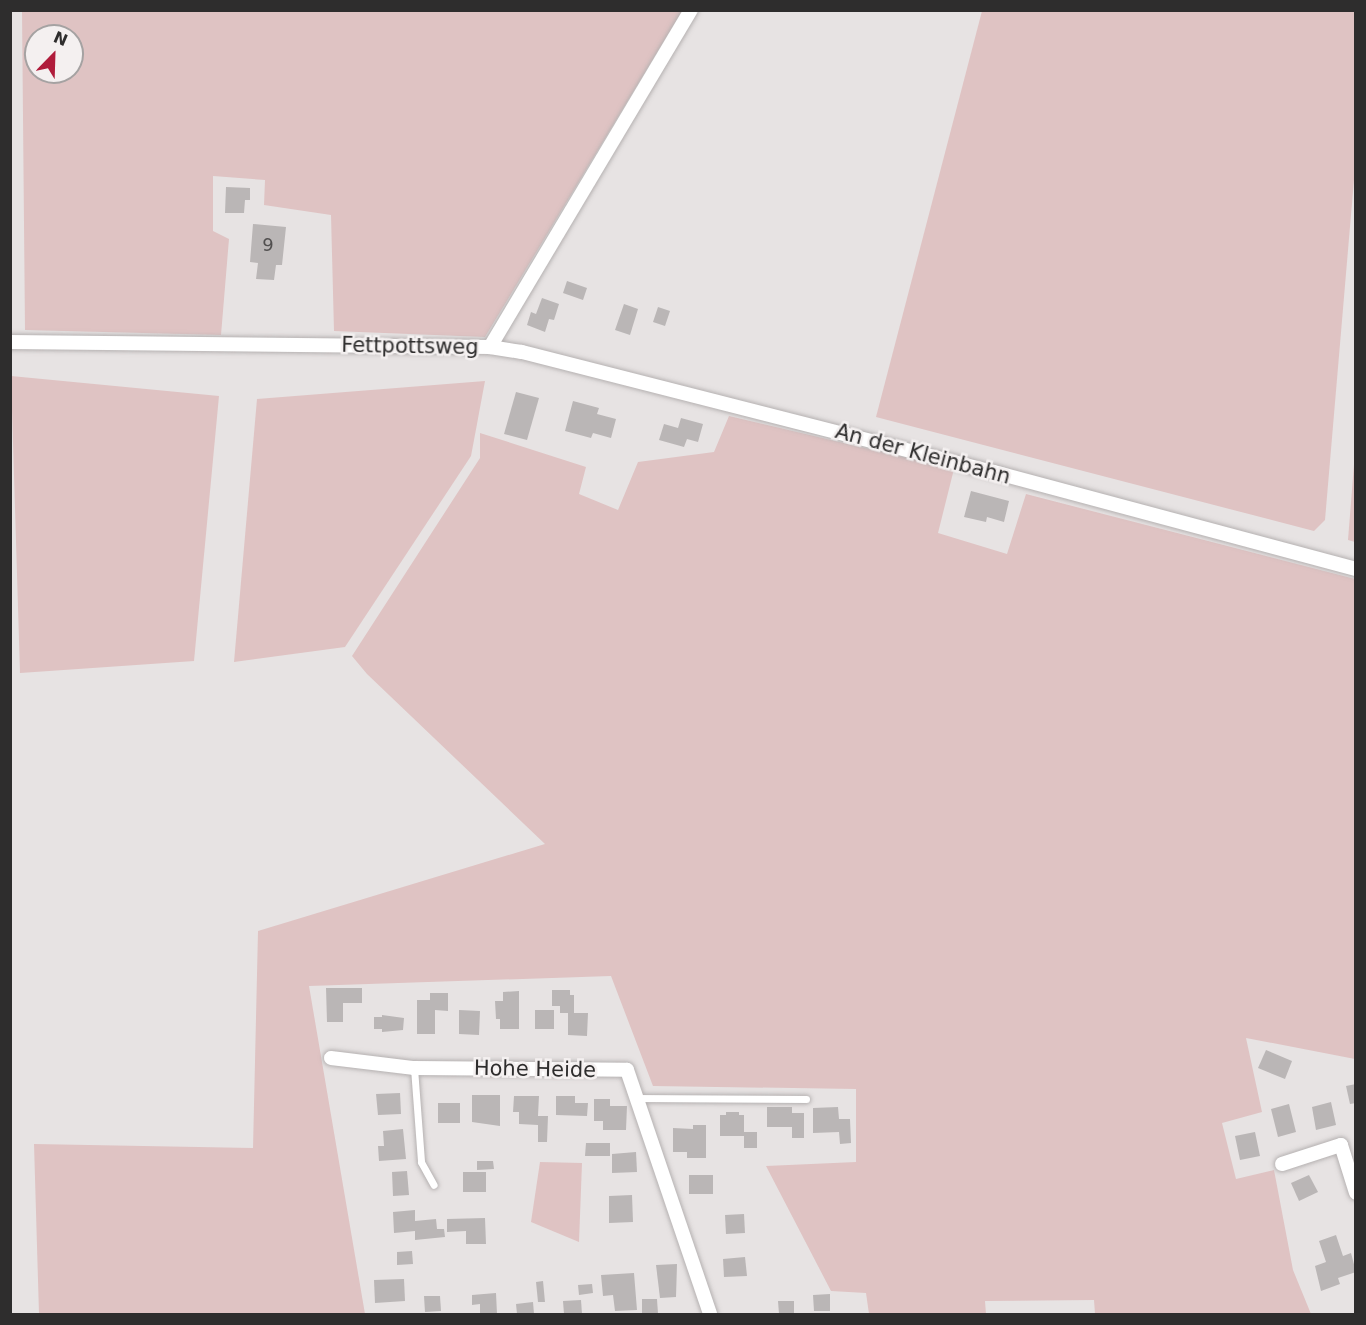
<!DOCTYPE html>
<style>
body{margin:0}
#map{position:relative;width:1366px;height:1325px;overflow:hidden;background:#e7e3e3;font-family:"DejaVu Sans",sans-serif}
div>[style]{position:absolute}
.green>*{inset:0;background:#dfc3c3}
.building>*{inset:0;background:#bab6b6}
.roads{filter:drop-shadow(0 0 2px #b5b1b1) drop-shadow(0 0 2px #b5b1b1)}
.service>*{height:7px;margin:-3.5px;padding:0 3.5px;transform-origin:3.5px;border-radius:3.5px;background:#fff}
.minor>*{height:14px;margin:-7px;padding:0 7px;transform-origin:7px;border-radius:7px;background:#fff}
span{translate:-50% -50%;white-space:nowrap;text-align:center;line-height:1.15;-webkit-text-stroke:5px #f4f0f0;paint-order:stroke}
.number-label{font-size:18px;color:#514f4f}
.number-label span{-webkit-text-stroke-width:0}
.street-label{font-size:21px;color:#2e2d2d}
.frame{position:absolute;inset:0;border:12px solid #2e2d2d;pointer-events:none}
.north{position:absolute;left:24px;top:24px;width:60px;height:60px;box-sizing:border-box;background:#f4f0f0;border:2px solid #a5a2a2;border-radius:50%;rotate:23deg;font-size:16px;font-weight:700;line-height:24px;text-align:center;color:#2e2d2d}
.north::after{content:'';display:block;margin:auto;width:21px;height:27px;background:#b01c3b;clip-path:polygon(50% 0,100% 100%,50% 72%,0 100%)}
</style>
<div id="map">
<div class="green">
<div style="clip-path:polygon(evenodd,22px 11px,22px 10px,682px 11px,485px 337px,334px 331px,331px 215px,264px 205px,265px 180px,213px 176px,213px 231px,229px 239px,221px 335px,25px 330px,22px 11px,36px 36px,72px 36px,72px 72px,36px 72px,36px 36px)"></div>
<div style="clip-path:polygon(982px 11px,1355px 11px,1355px 168px,1325px 520px,1314px 531px,876px 417px)"></div>
<div style="clip-path:polygon(11px 376px,219px 396px,194px 661px,20px 673px)"></div>
<div style="clip-path:polygon(485px 381px,471px 456px,345px 647px,234px 662px,257px 399px)"></div>
<div style="clip-path:polygon(729px 416px,954px 469px,938px 533px,1007px 554px,1026px 494px,1355px 579px,1355px 1059px,1246px 1038px,1262px 1112px,1222px 1123px,1236px 1179px,1274px 1170px,1293px 1270px,1311px 1314px,1095px 1314px,1094px 1300px,985px 1301px,986px 1314px,869px 1314px,866px 1293px,831px 1291px,766px 1166px,856px 1162px,856px 1089px,653px 1086px,611px 976px,309px 986px,365px 1314px,39px 1314px,34px 1144px,253px 1148px,258px 931px,545px 844px,367px 674px,352px 656px,480px 458px,480px 433px,586px 467px,579px 494px,618px 510px,638px 462px,714px 452px)"></div>
<div style="clip-path:polygon(1355px 452px,1356px 452px,1355px 542px,1348px 540px)"></div>
<div style="clip-path:polygon(540px 1162px,582px 1163px,579px 1242px,531px 1222px)"></div>
</div>
<div class="building">
<div style="clip-path:polygon(226px 187px,250px 188px,250px 200px,245px 200px,244px 213px,225px 213px)"></div>
<div style="clip-path:polygon(253px 224px,286px 227px,282px 265px,276px 265px,274px 280px,256px 279px,258px 263px,250px 262px)"></div>
<div style="clip-path:polygon(567px 281px,587px 288px,583px 300px,563px 293px)"></div>
<div style="clip-path:polygon(542px 298px,559px 304px,554px 320px,549px 319px,545px 332px,527px 325px,531px 312px,536px 314px)"></div>
<div style="clip-path:polygon(624px 304px,638px 309px,630px 335px,615px 330px)"></div>
<div style="clip-path:polygon(658px 307px,670px 311px,665px 326px,653px 322px)"></div>
<div style="clip-path:polygon(516px 392px,539px 398px,527px 440px,504px 434px)"></div>
<div style="clip-path:polygon(573px 401px,599px 408px,597px 414px,616px 419px,611px 438px,593px 433px,591px 438px,565px 431px)"></div>
<div style="clip-path:polygon(681px 418px,703px 424px,698px 442px,687px 439px,684px 447px,659px 440px,664px 424px,678px 428px)"></div>
<div style="clip-path:polygon(971px 491px,1009px 501px,1004px 522px,987px 517px,986px 522px,964px 517px)"></div>
<div style="clip-path:polygon(326px 988px,362px 988px,362px 1003px,343px 1003px,343px 1022px,327px 1022px)"></div>
<div style="clip-path:polygon(552px 990px,570px 990px,570px 995px,574px 995px,574px 1013px,588px 1013px,587px 1036px,568px 1035px,568px 1013px,560px 1013px,560px 1006px,552px 1006px)"></div>
<div style="clip-path:polygon(519px 991px,519px 1029px,500px 1029px,500px 1019px,496px 1019px,495px 1001px,503px 1001px,503px 992px)"></div>
<div style="clip-path:polygon(430px 993px,448px 993px,448px 1011px,435px 1010px,435px 1034px,417px 1034px,417px 1000px,430px 1000px)"></div>
<div style="clip-path:polygon(459px 1010px,480px 1011px,479px 1035px,459px 1034px)"></div>
<div style="clip-path:polygon(535px 1010px,554px 1010px,554px 1029px,535px 1029px)"></div>
<div style="clip-path:polygon(382px 1015px,404px 1018px,403px 1030px,382px 1032px,382px 1029px,374px 1029px,374px 1017px,382px 1017px)"></div>
<div style="clip-path:polygon(1266px 1050px,1292px 1061px,1285px 1079px,1258px 1068px)"></div>
<div style="clip-path:polygon(1356px 1084px,1356px 1103px,1350px 1104px,1346px 1086px)"></div>
<div style="clip-path:polygon(400px 1093px,401px 1114px,378px 1115px,376px 1094px)"></div>
<div style="clip-path:polygon(472px 1095px,500px 1095px,500px 1126px,472px 1122px)"></div>
<div style="clip-path:polygon(514px 1096px,539px 1096px,538px 1116px,548px 1116px,547px 1142px,538px 1142px,538px 1125px,519px 1124px,519px 1112px,513px 1112px)"></div>
<div style="clip-path:polygon(556px 1096px,575px 1096px,575px 1103px,588px 1103px,587px 1116px,556px 1115px)"></div>
<div style="clip-path:polygon(594px 1099px,610px 1099px,610px 1106px,627px 1106px,626px 1130px,603px 1130px,603px 1121px,594px 1121px)"></div>
<div style="clip-path:polygon(1331px 1102px,1336px 1125px,1316px 1130px,1312px 1107px)"></div>
<div style="clip-path:polygon(438px 1103px,460px 1103px,460px 1123px,438px 1123px)"></div>
<div style="clip-path:polygon(1289px 1104px,1296px 1132px,1278px 1137px,1271px 1109px)"></div>
<div style="clip-path:polygon(767px 1107px,792px 1107px,792px 1113px,804px 1113px,804px 1138px,792px 1138px,792px 1127px,767px 1127px)"></div>
<div style="clip-path:polygon(838px 1107px,839px 1119px,850px 1119px,851px 1143px,840px 1144px,839px 1132px,813px 1133px,813px 1108px)"></div>
<div style="clip-path:polygon(726px 1112px,739px 1112px,739px 1115px,744px 1115px,744px 1132px,757px 1132px,757px 1148px,744px 1148px,744px 1136px,720px 1136px,720px 1115px,726px 1115px)"></div>
<div style="clip-path:polygon(693px 1125px,706px 1125px,706px 1158px,687px 1158px,687px 1152px,673px 1152px,673px 1128px,693px 1129px)"></div>
<div style="clip-path:polygon(403px 1129px,406px 1159px,379px 1161px,378px 1146px,384px 1146px,383px 1131px)"></div>
<div style="clip-path:polygon(1255px 1132px,1260px 1156px,1240px 1160px,1235px 1136px)"></div>
<div style="clip-path:polygon(586px 1143px,610px 1143px,610px 1156px,585px 1156px)"></div>
<div style="clip-path:polygon(636px 1152px,637px 1172px,612px 1173px,612px 1154px)"></div>
<div style="clip-path:polygon(477px 1161px,493px 1161px,494px 1169px,477px 1170px)"></div>
<div style="clip-path:polygon(407px 1171px,409px 1195px,393px 1196px,392px 1172px)"></div>
<div style="clip-path:polygon(463px 1172px,486px 1172px,486px 1192px,463px 1192px)"></div>
<div style="clip-path:polygon(689px 1175px,713px 1175px,713px 1194px,689px 1194px)"></div>
<div style="clip-path:polygon(1309px 1175px,1318px 1192px,1299px 1201px,1291px 1183px)"></div>
<div style="clip-path:polygon(632px 1195px,633px 1222px,609px 1223px,609px 1196px)"></div>
<div style="clip-path:polygon(415px 1210px,415px 1221px,436px 1219px,437px 1229px,444px 1229px,445px 1237px,415px 1240px,415px 1231px,394px 1233px,393px 1212px)"></div>
<div style="clip-path:polygon(744px 1214px,745px 1233px,726px 1234px,725px 1215px)"></div>
<div style="clip-path:polygon(485px 1218px,486px 1244px,466px 1244px,466px 1231px,447px 1232px,447px 1219px)"></div>
<div style="clip-path:polygon(1336px 1235px,1343px 1256px,1351px 1253px,1356px 1272px,1338px 1278px,1340px 1284px,1321px 1291px,1315px 1266px,1326px 1262px,1319px 1241px)"></div>
<div style="clip-path:polygon(412px 1251px,413px 1264px,397px 1265px,397px 1252px)"></div>
<div style="clip-path:polygon(745px 1257px,747px 1276px,724px 1277px,723px 1259px)"></div>
<div style="clip-path:polygon(677px 1264px,676px 1297px,660px 1298px,656px 1265px)"></div>
<div style="clip-path:polygon(634px 1273px,637px 1310px,615px 1311px,613px 1295px,603px 1296px,601px 1275px)"></div>
<div style="clip-path:polygon(404px 1279px,405px 1301px,375px 1303px,374px 1280px)"></div>
<div style="clip-path:polygon(543px 1281px,545px 1302px,538px 1302px,536px 1282px)"></div>
<div style="clip-path:polygon(592px 1284px,593px 1293px,579px 1295px,578px 1285px)"></div>
<div style="clip-path:polygon(496px 1293px,497px 1314px,480px 1314px,480px 1304px,472px 1305px,472px 1295px)"></div>
<div style="clip-path:polygon(830px 1294px,830px 1311px,814px 1311px,813px 1295px)"></div>
<div style="clip-path:polygon(424px 1296px,440px 1296px,441px 1311px,425px 1312px)"></div>
<div style="clip-path:polygon(642px 1299px,657px 1299px,658px 1314px,642px 1314px)"></div>
<div style="clip-path:polygon(581px 1300px,582px 1314px,564px 1314px,563px 1301px)"></div>
<div style="clip-path:polygon(778px 1301px,794px 1301px,794px 1314px,779px 1314px)"></div>
<div style="clip-path:polygon(533px 1302px,534px 1314px,517px 1314px,516px 1304px)"></div>
</div>
<div class="roads">
<div class="service">
<div style="left:414px;top:1068px;width:94px;rotate:85.7deg"></div>
<div style="left:421px;top:1162px;width:26px;rotate:61deg"></div>
<div style="left:637px;top:1098px;width:169px;rotate:0.3deg"></div>
</div>
<div class="minor">
<div style="left:10px;top:342px;width:480px;rotate:0.6deg"></div>
<div style="left:490px;top:347px;width:32px;rotate:9deg"></div>
<div style="left:522px;top:352px;width:487px;rotate:14.3deg"></div>
<div style="left:994px;top:472px;width:375px;rotate:15deg"></div>
<div style="left:490px;top:347px;width:392px;rotate:-59.2deg"></div>
<div style="left:331px;top:1058px;width:84px;rotate:6.9deg"></div>
<div style="left:414px;top:1068px;width:213px;rotate:0.5deg"></div>
<div style="left:627px;top:1070px;width:258px;rotate:71.2deg"></div>
<div style="left:1282px;top:1164px;width:62px;rotate:-17.9deg"></div>
<div style="left:1341px;top:1145px;width:50px;rotate:72.6deg"></div>
</div>
</div>
<div class="number-label">
<span style="left:268px;top:245px">9</span>
</div>
<div class="street-label">
<span style="left:410px;top:346px;rotate:1deg">Fettpottsweg</span>
<span style="left:923px;top:454px;rotate:15deg">An der Kleinbahn</span>
<span style="left:535px;top:1069px;rotate:1deg">Hohe Heide</span>
</div>
<div class="frame"></div>
<div class="north">N</div>
</div>
